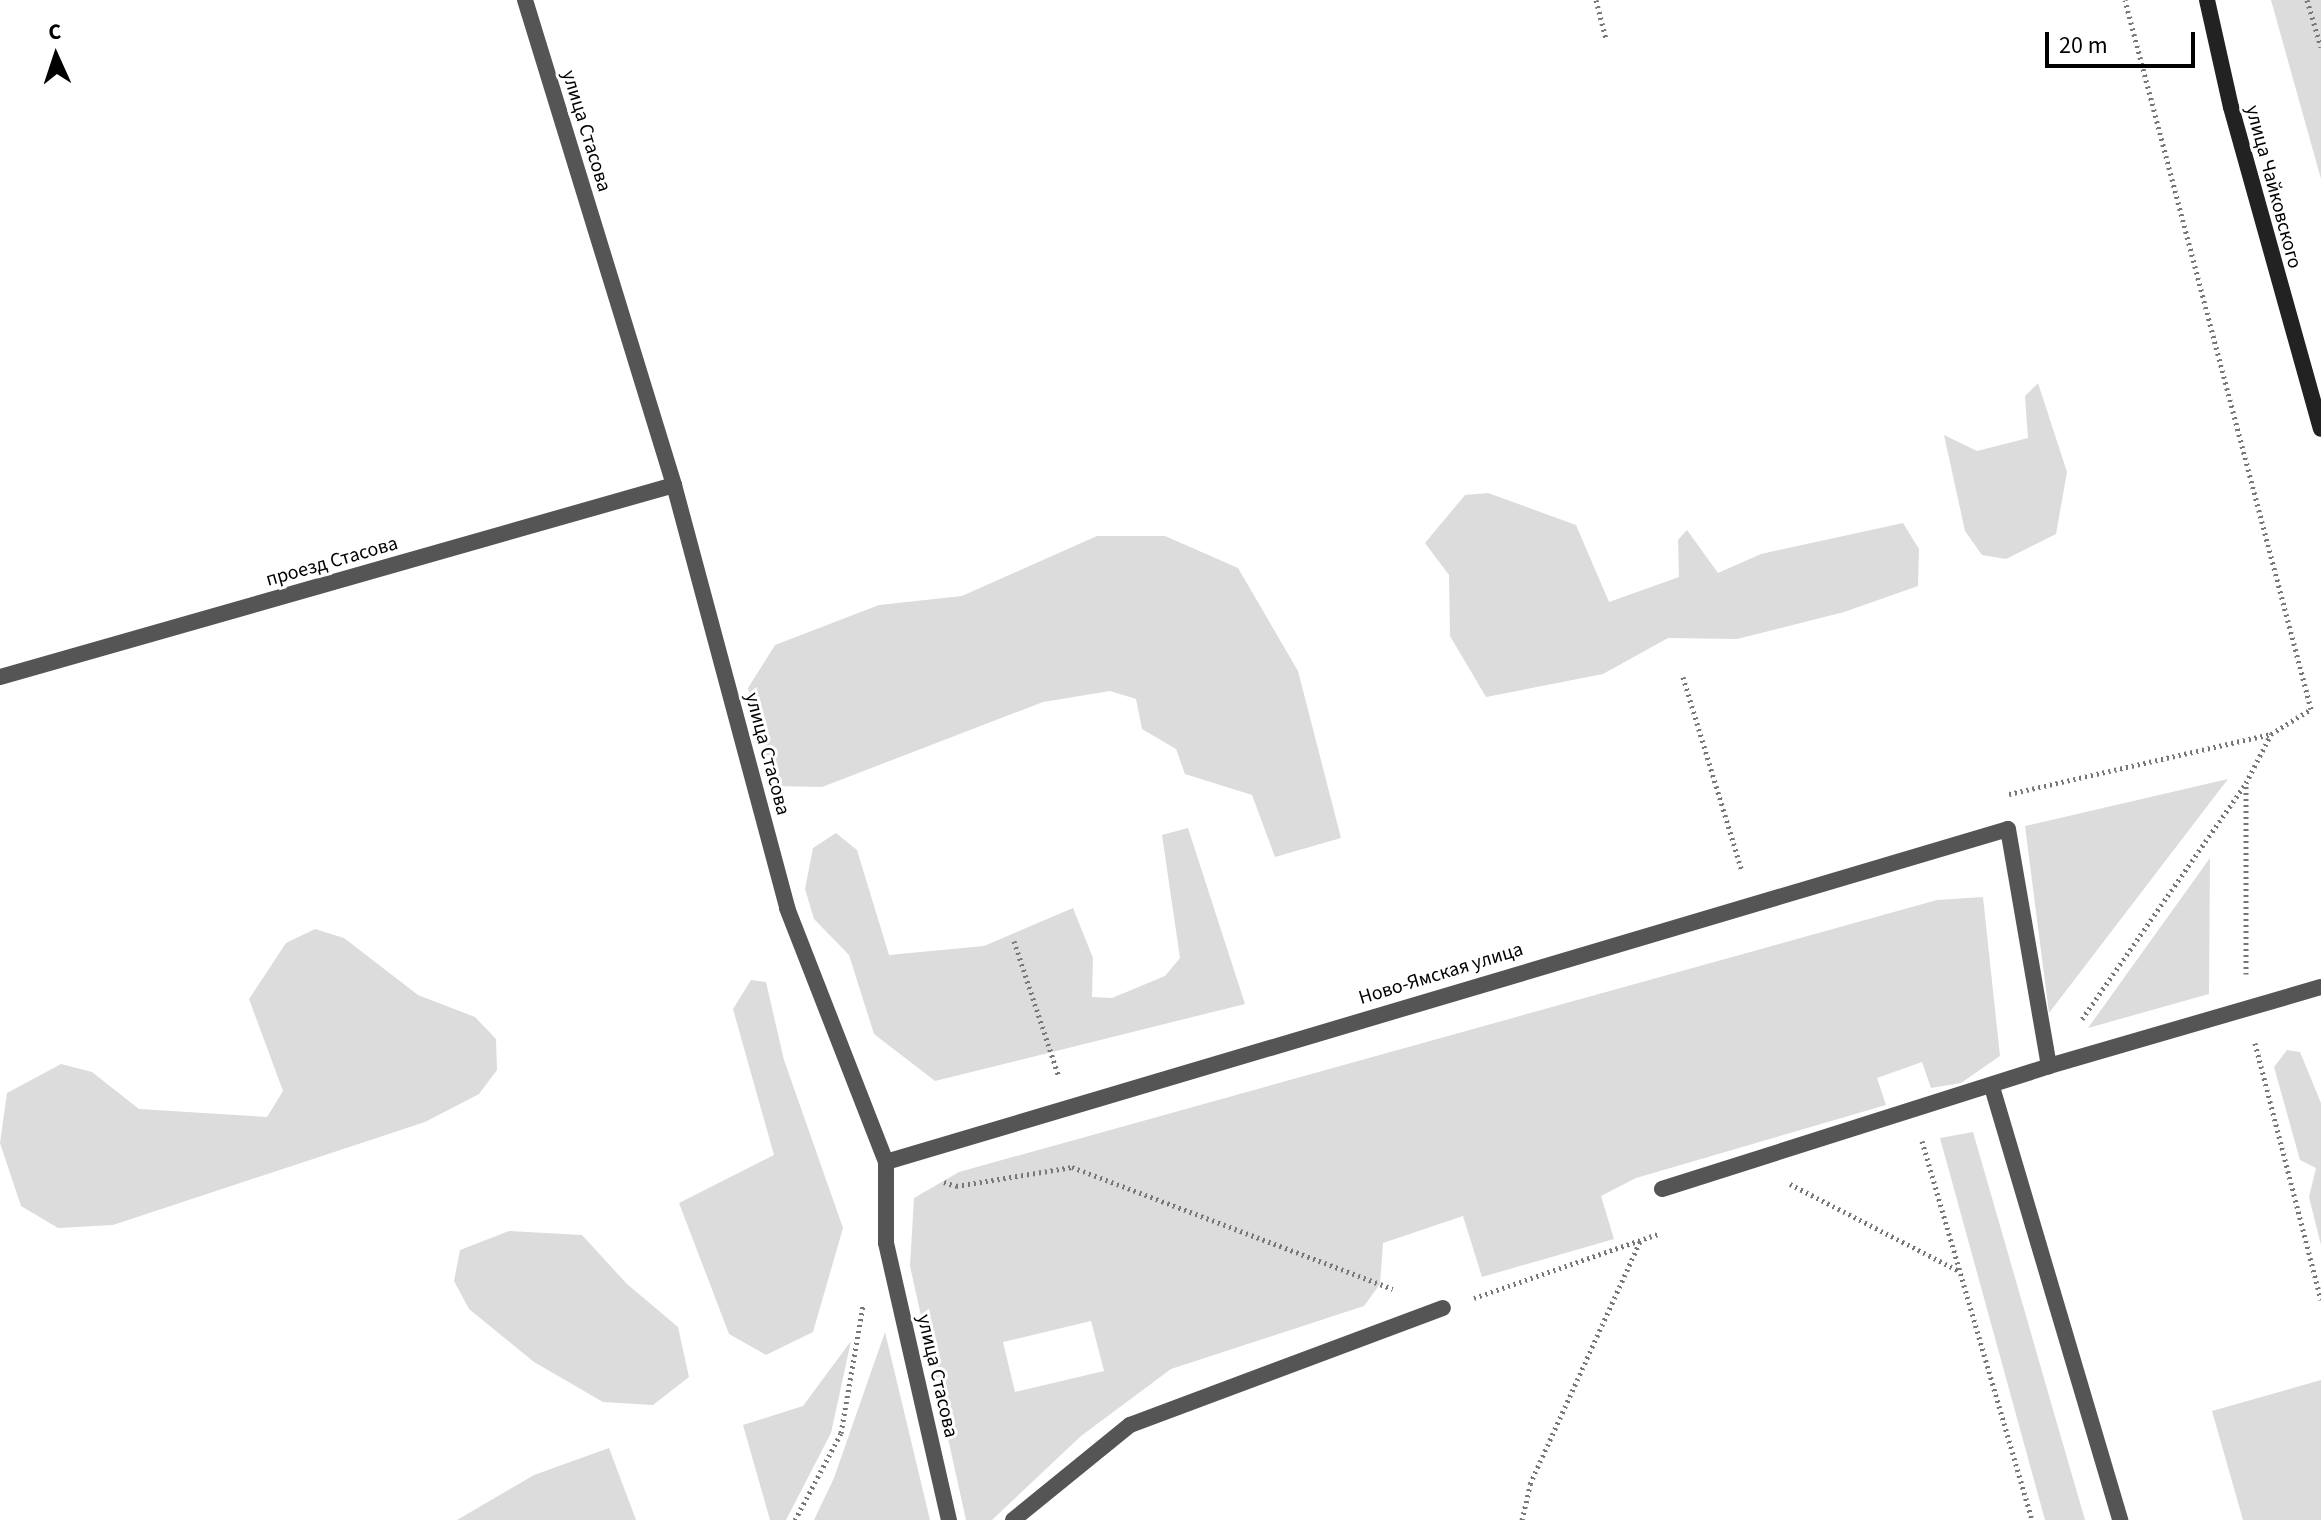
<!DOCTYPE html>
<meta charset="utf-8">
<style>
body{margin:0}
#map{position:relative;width:2321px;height:1520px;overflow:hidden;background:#fff;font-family:"Source Sans 3",sans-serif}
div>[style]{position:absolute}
.green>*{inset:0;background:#dcdcdc}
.path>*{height:5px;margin-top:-2.5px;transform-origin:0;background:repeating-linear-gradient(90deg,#777 0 2px,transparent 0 6px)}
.lane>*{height:16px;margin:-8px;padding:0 8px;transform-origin:8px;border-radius:8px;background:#555}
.street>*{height:16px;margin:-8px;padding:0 8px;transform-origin:8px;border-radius:8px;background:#555}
.secondary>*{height:16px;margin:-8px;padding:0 8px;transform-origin:8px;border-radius:8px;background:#222}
span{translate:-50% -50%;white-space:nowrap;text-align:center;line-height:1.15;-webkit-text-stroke:6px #fff;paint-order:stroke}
.street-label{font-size:20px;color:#000}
.north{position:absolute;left:16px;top:16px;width:80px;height:80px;-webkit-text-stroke:6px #fff;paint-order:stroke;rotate:357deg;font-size:22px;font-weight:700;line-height:32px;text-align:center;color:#000}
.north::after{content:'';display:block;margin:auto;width:28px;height:36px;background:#000;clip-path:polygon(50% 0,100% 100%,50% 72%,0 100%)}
.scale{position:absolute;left:2045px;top:32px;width:150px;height:36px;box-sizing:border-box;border:4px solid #000;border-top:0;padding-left:10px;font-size:24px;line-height:28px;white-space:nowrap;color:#000;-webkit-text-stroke:6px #fff;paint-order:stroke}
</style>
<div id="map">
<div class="green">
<div style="clip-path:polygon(2271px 0,2321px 0,2321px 179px)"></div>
<div style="clip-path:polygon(2038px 383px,2067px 472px,2056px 534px,2006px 559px,1982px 555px,1965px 531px,1944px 435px,1977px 451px,2028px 438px,2025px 396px)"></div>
<div style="clip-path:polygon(1488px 493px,1576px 525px,1609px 602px,1679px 577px,1678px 540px,1687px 530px,1718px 573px,1761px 554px,1903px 523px,1919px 549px,1918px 586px,1844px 612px,1737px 639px,1668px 638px,1603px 674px,1486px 697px,1450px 636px,1449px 575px,1425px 543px,1465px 495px)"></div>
<div style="clip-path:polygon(1097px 536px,1165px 536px,1238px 568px,1298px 671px,1341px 838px,1275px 857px,1252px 795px,1185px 774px,1176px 749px,1142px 729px,1136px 699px,1110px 691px,1043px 702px,822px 787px,774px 786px,748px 688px,775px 645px,879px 605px,962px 596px)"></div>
<div style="clip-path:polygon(2228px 779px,2049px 1013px,2025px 826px)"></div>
<div style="clip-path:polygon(1188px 828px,1245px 1004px,935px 1081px,874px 1034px,849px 955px,814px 919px,805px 889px,813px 848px,836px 833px,857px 850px,889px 955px,984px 946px,1073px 908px,1093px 958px,1092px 997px,1112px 998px,1165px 976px,1180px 958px,1162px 835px)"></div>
<div style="clip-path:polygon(2210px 858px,2209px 994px,2088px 1028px)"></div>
<div style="clip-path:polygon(evenodd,1983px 897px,2000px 1056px,1961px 1083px,1931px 1088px,1922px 1062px,1877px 1078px,1886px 1105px,1636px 1178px,1601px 1196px,1614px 1239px,1482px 1277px,1463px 1216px,1383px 1243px,1380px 1284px,1364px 1306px,1171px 1369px,1081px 1436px,992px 1520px,966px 1520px,910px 1266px,914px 1198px,959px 1172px,1937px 900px,1983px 897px,1091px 1321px,1104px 1371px,1015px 1392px,1003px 1342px,1091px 1321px)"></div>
<div style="clip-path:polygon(315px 929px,344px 938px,418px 995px,475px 1017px,496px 1039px,497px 1070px,479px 1094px,425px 1122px,113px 1225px,58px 1228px,21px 1206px,0 1143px,7px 1093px,61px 1064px,92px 1072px,139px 1109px,267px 1117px,283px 1091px,249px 999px,286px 943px)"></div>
<div style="clip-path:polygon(751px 980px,766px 982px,784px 1060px,843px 1228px,813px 1332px,766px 1355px,729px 1334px,679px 1203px,774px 1155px,733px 1009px)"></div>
<div style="clip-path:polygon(2287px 1050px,2300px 1052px,2321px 1103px,2321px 1245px,2309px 1197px,2316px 1168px,2300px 1160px,2274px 1067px)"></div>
<div style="clip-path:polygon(1973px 1132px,2054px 1413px,2085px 1520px,2045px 1520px,1940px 1138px)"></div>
<div style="clip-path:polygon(509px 1231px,582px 1235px,627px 1284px,678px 1327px,689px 1377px,653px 1405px,603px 1402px,534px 1362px,469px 1309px,454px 1281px,460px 1250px)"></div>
<div style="clip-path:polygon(885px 1332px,930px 1520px,814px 1520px,834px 1478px)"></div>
<div style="clip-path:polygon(851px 1341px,831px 1433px,786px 1520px,770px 1520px,743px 1425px,803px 1406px)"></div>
<div style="clip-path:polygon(2321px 1380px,2321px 1520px,2243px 1520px,2212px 1411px)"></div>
<div style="clip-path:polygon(609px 1448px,636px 1520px,457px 1520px,534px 1475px)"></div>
</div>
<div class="path">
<div style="left:1596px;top:0;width:40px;rotate:75.6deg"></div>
<div style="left:2307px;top:0;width:49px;rotate:73.4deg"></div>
<div style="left:1683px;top:677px;width:203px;rotate:73.1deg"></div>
<div style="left:2009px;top:794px;width:269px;rotate:-12.9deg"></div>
<div style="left:1014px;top:941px;width:143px;rotate:71.7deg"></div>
<div style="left:2246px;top:974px;width:190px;rotate:-90deg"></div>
<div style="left:2082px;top:1019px;width:287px;rotate:-55.2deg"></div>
<div style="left:2246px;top:783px;width:55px;rotate:-63deg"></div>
<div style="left:2271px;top:734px;width:47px;rotate:-32deg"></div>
<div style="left:2311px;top:709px;width:733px;rotate:-104.7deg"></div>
<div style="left:2255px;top:1043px;width:265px;rotate:75.6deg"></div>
<div style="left:1922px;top:1141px;width:395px;rotate:73.8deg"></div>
<div style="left:944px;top:1182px;width:13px;rotate:18deg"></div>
<div style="left:956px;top:1186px;width:118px;rotate:-9.3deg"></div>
<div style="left:1072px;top:1167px;width:343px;rotate:20.8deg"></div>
<div style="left:1790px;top:1184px;width:190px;rotate:27.2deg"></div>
<div style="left:1474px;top:1298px;width:195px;rotate:-19.2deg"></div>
<div style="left:795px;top:1520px;width:98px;rotate:-62.1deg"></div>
<div style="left:841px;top:1433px;width:129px;rotate:-80.2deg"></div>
<div style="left:1522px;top:1520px;width:37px;rotate:-77deg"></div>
<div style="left:1530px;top:1484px;width:266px;rotate:-65.6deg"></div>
</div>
<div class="lane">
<div style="left:1992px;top:1087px;width:452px;rotate:73.5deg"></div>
<div style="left:1662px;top:1189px;width:406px;rotate:-17.6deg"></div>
<div style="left:1013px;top:1520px;width:151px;rotate:-39.1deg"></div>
<div style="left:1130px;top:1425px;width:334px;rotate:-20.5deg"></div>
</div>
<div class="street">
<div style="left:525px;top:0;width:507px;rotate:72.92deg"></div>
<div style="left:674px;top:485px;width:438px;rotate:75deg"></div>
<div style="left:787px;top:908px;width:273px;rotate:68.7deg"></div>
<div style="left:886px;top:1162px;width:81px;rotate:90deg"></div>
<div style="left:886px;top:1243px;width:284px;rotate:77.2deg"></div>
<div style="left:0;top:677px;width:701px;rotate:-15.9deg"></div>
<div style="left:886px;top:1162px;width:1170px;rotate:-16.53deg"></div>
<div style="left:2008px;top:829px;width:241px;rotate:80.2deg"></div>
<div style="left:2049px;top:1066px;width:283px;rotate:-16.2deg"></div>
</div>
<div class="secondary">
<div style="left:2207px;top:0;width:110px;rotate:77.4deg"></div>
<div style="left:2231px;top:107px;width:334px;rotate:74.4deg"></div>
</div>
<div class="street-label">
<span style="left:586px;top:131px;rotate:73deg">улица Стасова</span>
<span style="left:2273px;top:187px;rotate:75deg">улица Чайковского</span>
<span style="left:332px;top:562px;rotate:-16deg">проезд Стасова</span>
<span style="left:767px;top:754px;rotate:75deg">улица Стасова</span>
<span style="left:1441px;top:974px;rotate:-17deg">Ново-Ямская улица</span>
<span style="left:937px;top:1376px;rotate:77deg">улица Стасова</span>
</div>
<div class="north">С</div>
<div class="scale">20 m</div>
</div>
